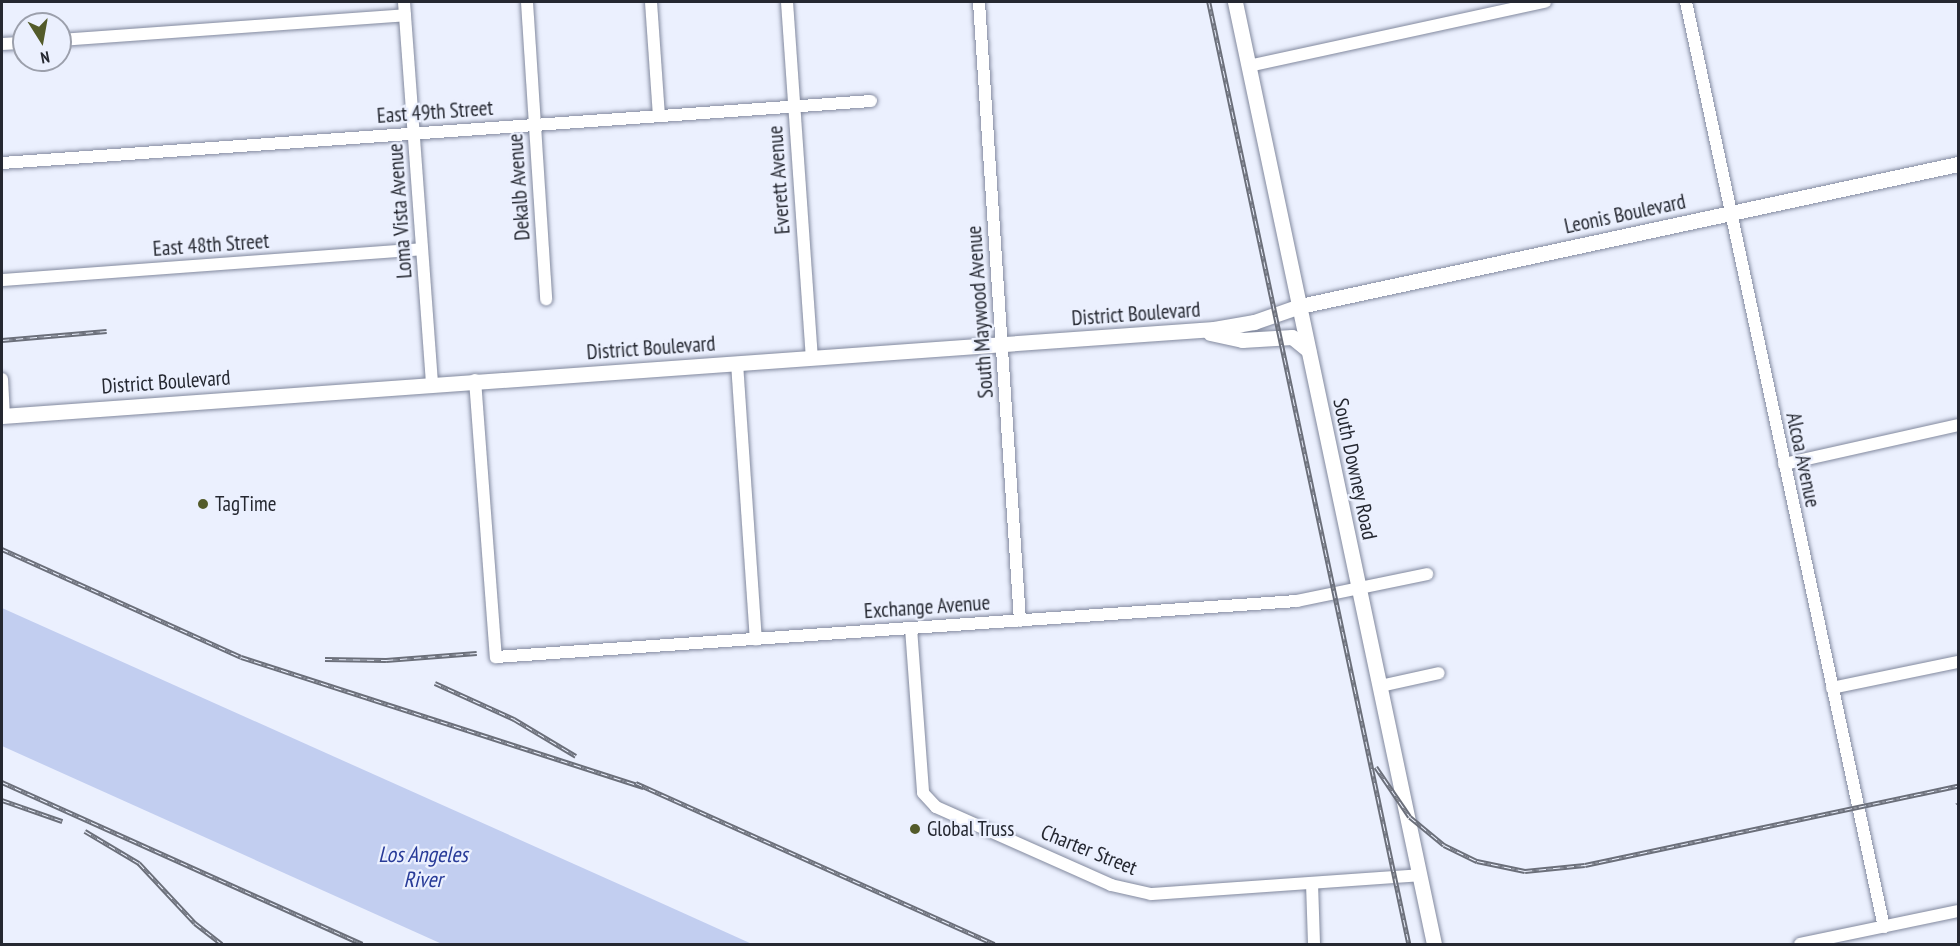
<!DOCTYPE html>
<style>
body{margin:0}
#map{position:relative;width:1960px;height:946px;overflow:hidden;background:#ebf0fe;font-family:"PT Sans Narrow",sans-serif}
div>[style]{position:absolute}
.water>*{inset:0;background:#c2cef0}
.roads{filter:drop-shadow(0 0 2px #82899e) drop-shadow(0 0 2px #82899e)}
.minor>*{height:12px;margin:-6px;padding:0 6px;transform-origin:6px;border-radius:6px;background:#fff}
.major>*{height:15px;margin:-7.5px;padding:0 7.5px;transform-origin:7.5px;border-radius:7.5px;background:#fff}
.rail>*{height:4.5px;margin-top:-2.25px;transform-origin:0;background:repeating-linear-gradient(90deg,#ebf0fe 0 7px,#6b6f7a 0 14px);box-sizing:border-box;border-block:2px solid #6b6f7a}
.dots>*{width:16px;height:16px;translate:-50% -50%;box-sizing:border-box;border:3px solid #ebf0fe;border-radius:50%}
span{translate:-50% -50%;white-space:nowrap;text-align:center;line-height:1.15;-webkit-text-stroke:4.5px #ebf0fe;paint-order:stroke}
.street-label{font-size:21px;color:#252831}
.poi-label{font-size:21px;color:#252831}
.left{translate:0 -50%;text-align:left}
.water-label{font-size:22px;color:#283b98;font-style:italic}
.frame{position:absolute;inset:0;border:3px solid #252831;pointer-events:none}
.north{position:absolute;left:12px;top:12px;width:60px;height:60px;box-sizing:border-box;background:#ebf0fe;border:2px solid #9ca0ac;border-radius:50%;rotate:169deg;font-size:16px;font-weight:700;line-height:24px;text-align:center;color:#252831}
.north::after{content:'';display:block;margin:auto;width:21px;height:27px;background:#535b2a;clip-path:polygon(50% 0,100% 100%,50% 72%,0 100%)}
</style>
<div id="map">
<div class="water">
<div style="clip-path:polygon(2px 608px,650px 898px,752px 944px,442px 944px,2px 746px)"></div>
</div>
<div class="roads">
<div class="minor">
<div style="left:404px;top:2px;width:381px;rotate:85.8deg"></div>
<div style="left:527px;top:2px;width:298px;rotate:86.3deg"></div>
<div style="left:651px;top:2px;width:114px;rotate:86deg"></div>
<div style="left:787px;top:2px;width:355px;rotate:86deg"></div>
<div style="left:979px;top:2px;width:620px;rotate:86.21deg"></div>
<div style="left:1686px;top:2px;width:946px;rotate:77.92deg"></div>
<div style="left:60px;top:40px;width:346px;rotate:-4.1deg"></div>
<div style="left:2px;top:44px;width:22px;rotate:-3deg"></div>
<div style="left:1248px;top:66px;width:304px;rotate:-12.2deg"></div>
<div style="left:2px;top:163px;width:871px;rotate:-4.08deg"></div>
<div style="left:2px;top:280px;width:421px;rotate:-4.2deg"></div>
<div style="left:737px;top:363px;width:277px;rotate:86.1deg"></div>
<div style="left:2px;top:379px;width:37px;rotate:87deg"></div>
<div style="left:475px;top:380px;width:278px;rotate:85.7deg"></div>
<div style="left:496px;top:657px;width:803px;rotate:-4deg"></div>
<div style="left:1297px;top:601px;width:133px;rotate:-11.7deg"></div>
<div style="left:1784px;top:464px;width:178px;rotate:-12.6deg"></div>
<div style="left:911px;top:628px;width:165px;rotate:85.8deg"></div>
<div style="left:923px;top:793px;width:19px;rotate:47deg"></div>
<div style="left:936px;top:807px;width:192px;rotate:24deg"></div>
<div style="left:1111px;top:885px;width:41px;rotate:12.7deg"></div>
<div style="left:1151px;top:894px;width:270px;rotate:-4deg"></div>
<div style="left:1380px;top:686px;width:60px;rotate:-12.4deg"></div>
<div style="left:1832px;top:688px;width:129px;rotate:-11.7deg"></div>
<div style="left:1312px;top:883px;width:61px;rotate:88.1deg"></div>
<div style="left:1800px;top:944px;width:161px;rotate:-11.8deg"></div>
</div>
<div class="major">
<div style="left:1235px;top:2px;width:963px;rotate:78.07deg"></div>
<div style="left:1210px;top:333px;width:33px;rotate:12deg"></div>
<div style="left:1242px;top:340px;width:50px;rotate:-3.4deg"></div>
<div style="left:1292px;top:337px;width:21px;rotate:39deg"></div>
<div style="left:2px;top:416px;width:1215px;rotate:-4.11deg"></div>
<div style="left:1214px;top:329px;width:41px;rotate:-9.9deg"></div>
<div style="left:1254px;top:322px;width:49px;rotate:-19.2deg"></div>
<div style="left:1300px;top:306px;width:673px;rotate:-12.18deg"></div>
</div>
</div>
<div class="rail">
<div style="left:1209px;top:2px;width:963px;rotate:78.01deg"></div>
<div style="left:2px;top:340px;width:105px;rotate:-4.9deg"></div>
<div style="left:2px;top:549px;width:262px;rotate:24.3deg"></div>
<div style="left:241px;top:657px;width:423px;rotate:17.9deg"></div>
<div style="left:325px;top:659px;width:61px;rotate:0.9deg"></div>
<div style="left:386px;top:660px;width:91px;rotate:-4.4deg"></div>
<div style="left:435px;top:683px;width:87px;rotate:24.5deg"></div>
<div style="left:514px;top:719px;width:72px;rotate:30.8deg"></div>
<div style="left:1376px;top:767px;width:60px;rotate:55.8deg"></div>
<div style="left:1410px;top:817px;width:44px;rotate:39.5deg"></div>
<div style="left:1444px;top:845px;width:37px;rotate:26deg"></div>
<div style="left:1477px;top:861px;width:49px;rotate:11.8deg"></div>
<div style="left:1525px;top:871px;width:60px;rotate:-5.7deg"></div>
<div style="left:1585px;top:865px;width:381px;rotate:-12deg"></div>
<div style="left:2px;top:782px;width:395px;rotate:24.2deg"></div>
<div style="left:636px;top:783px;width:393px;rotate:24.2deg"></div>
<div style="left:2px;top:800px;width:64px;rotate:19.3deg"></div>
<div style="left:1957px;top:805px;width:1px;rotate:-45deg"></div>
<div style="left:85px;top:831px;width:63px;rotate:30.7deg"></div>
<div style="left:139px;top:863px;width:82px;rotate:47deg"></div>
<div style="left:195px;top:923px;width:34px;rotate:38deg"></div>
</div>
<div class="dots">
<div style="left:203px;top:504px;background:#535b2a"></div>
<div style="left:915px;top:829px;background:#535b2a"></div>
</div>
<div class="street-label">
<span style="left:435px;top:112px;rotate:-4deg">East 49th Street</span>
<span style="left:779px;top:180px;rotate:-94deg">Everett Avenue</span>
<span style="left:519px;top:187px;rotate:-94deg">Dekalb Avenue</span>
<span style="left:400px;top:211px;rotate:-94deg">Loma Vista Avenue</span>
<span style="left:1625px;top:214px;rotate:-12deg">Leonis Boulevard</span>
<span style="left:211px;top:245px;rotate:-4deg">East 48th Street</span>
<span style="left:980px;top:312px;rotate:-94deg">South Maywood Avenue</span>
<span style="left:1136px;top:314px;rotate:-4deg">District Boulevard</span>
<span style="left:651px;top:348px;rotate:-4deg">District Boulevard</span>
<span style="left:166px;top:382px;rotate:-4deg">District Boulevard</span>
<span style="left:1803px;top:460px;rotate:78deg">Alcoa Avenue</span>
<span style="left:1355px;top:469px;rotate:78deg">South Downey Road</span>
<span style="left:927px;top:607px;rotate:-4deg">Exchange Avenue</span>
<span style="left:1089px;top:850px;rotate:22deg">Charter Street</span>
</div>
<div class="poi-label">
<span class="left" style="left:215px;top:504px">TagTime</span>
<span class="left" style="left:927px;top:829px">Global Truss</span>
</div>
<div class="water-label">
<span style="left:423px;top:867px">Los Angeles<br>River</span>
</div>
<div class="frame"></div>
<div class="north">N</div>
</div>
